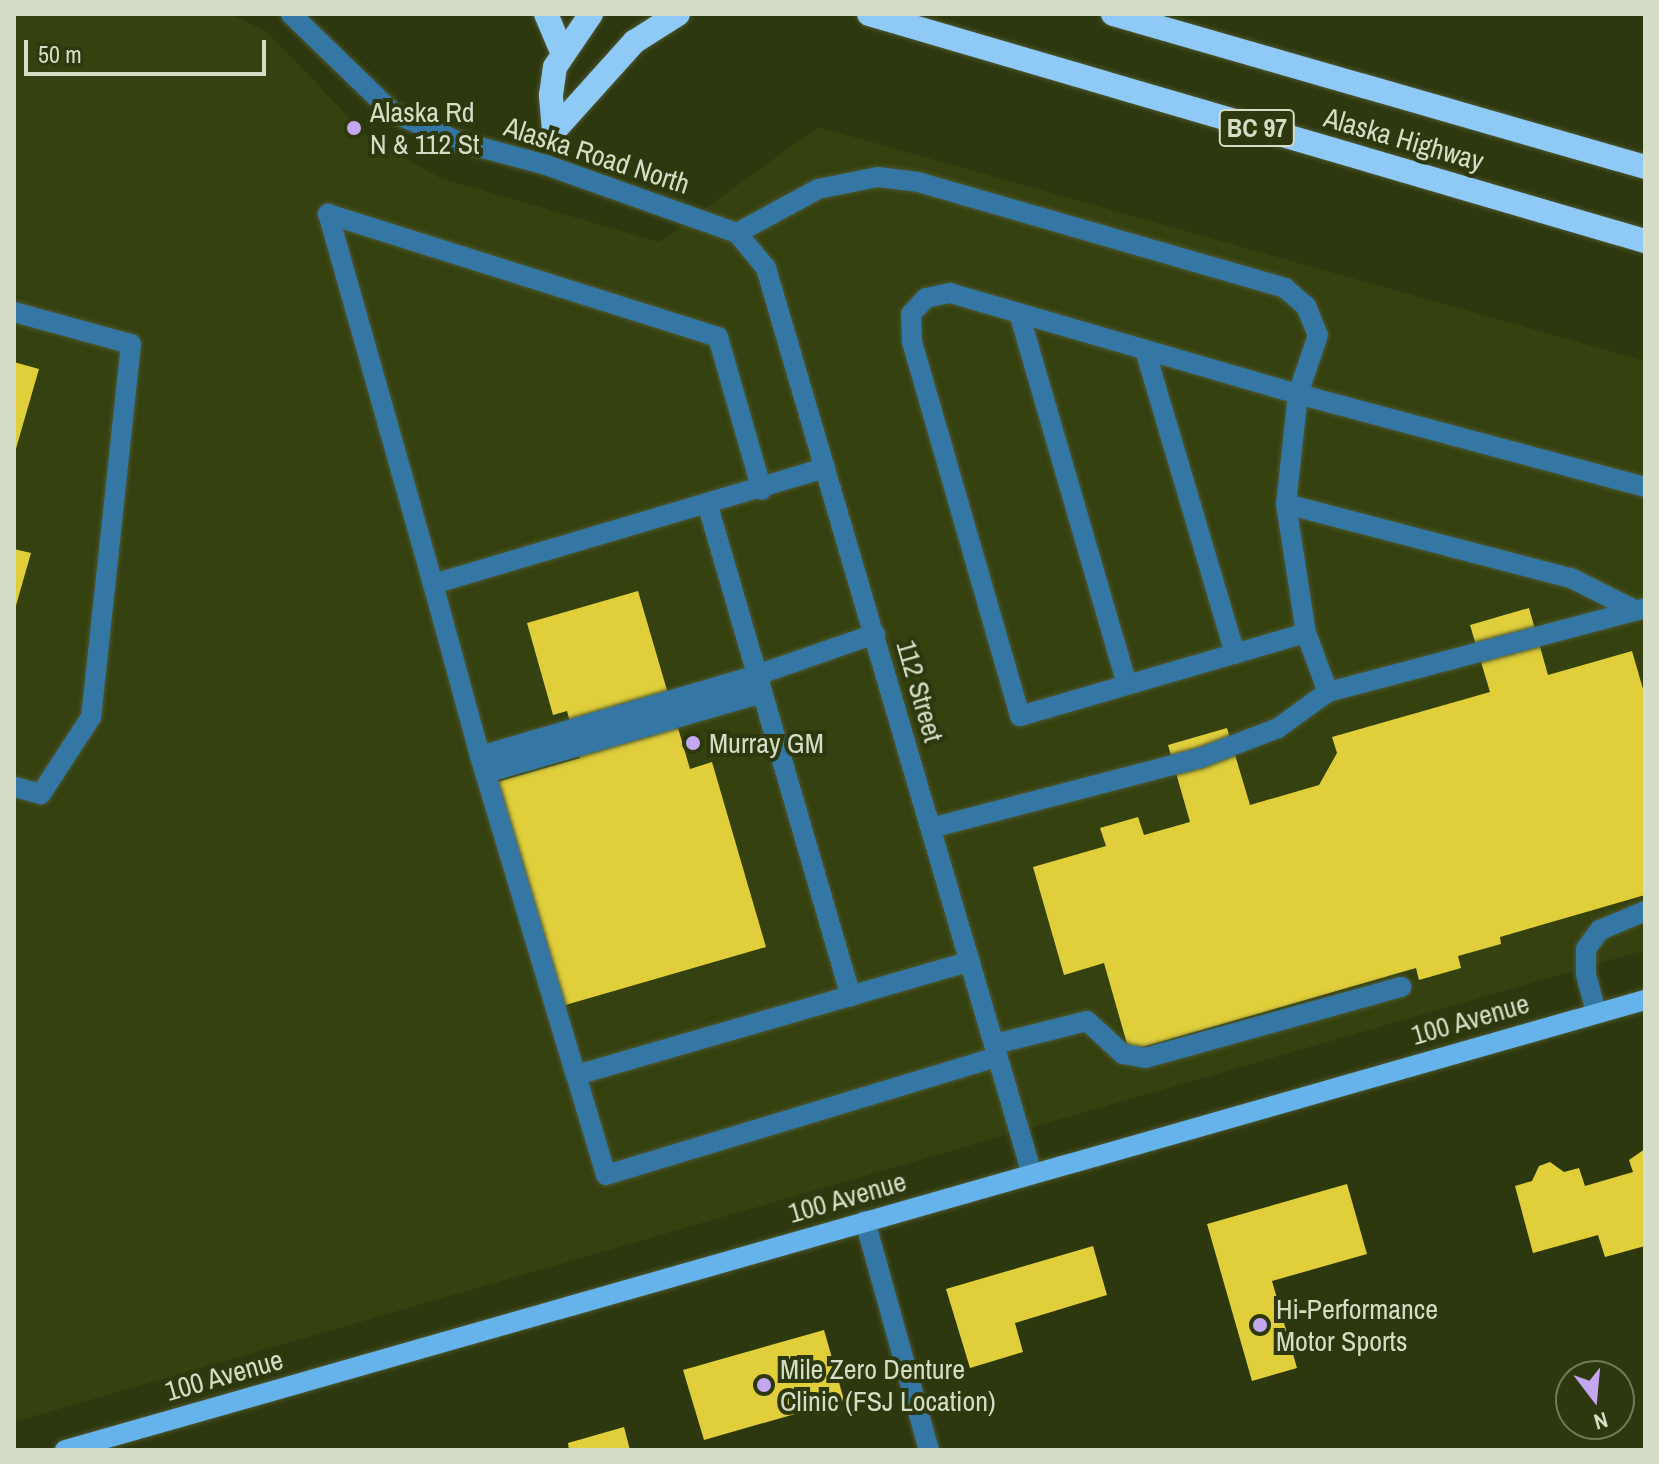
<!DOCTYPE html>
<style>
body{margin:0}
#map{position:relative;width:1659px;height:1464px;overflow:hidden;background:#2e380f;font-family:"Archivo Narrow",sans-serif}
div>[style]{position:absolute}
.built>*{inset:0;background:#35410f}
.building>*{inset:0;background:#e0cf3b}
.roads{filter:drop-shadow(0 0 2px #4c5630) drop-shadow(0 0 2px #4c5630)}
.minor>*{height:20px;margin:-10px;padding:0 10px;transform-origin:10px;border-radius:10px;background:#3476a4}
.major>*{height:20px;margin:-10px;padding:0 10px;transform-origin:10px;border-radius:10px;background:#66b3eb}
.highway>*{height:24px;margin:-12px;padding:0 12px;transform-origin:12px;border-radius:12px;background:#8fc9f6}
.dots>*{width:22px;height:22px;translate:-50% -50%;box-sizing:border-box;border:4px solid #2e380f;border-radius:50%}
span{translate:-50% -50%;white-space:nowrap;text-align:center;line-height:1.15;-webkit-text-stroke:8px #2e380f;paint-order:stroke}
.shield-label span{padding:2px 6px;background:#2e380f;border:2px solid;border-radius:6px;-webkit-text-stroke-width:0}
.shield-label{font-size:26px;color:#d5ddc6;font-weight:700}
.poi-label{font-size:28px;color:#d5ddc6}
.left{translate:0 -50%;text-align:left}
.street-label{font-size:28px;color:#d5ddc6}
.frame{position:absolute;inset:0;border:16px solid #d5ddc6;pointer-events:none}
.north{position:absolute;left:1555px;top:1360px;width:80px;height:80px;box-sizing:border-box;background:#2e380f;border:2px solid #717a58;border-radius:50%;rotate:164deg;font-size:22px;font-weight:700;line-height:32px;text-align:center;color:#d5ddc6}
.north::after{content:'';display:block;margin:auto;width:28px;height:36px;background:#c5a7f1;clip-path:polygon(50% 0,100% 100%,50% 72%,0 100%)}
.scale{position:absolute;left:24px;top:40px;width:242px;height:36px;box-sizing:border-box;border:4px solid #d5ddc6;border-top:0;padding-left:10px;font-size:24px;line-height:28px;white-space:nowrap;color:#d5ddc6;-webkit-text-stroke:6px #2e380f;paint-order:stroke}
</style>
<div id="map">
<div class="built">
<div style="clip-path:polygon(14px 14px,230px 14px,266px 31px,368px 137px,440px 178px,659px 242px,818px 127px,1645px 361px,1645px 950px,14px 1422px)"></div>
</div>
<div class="building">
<div style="clip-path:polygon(14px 362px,39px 369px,15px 452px,14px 452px)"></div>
<div style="clip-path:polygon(14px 549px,31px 553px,15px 609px,14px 608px)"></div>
<div style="clip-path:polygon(638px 591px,690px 769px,712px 762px,766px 947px,562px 1006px,497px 782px,580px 758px,567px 711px,553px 715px,527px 623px)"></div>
<div style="clip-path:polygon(1529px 608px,1548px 675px,1632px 651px,1645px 696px,1645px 895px,1500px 937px,1501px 944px,1458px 956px,1461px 968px,1419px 980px,1416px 968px,1129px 1051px,1104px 963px,1064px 975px,1033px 867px,1106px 846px,1100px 828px,1138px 817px,1144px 835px,1190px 822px,1168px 745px,1227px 728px,1250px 805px,1319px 785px,1337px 753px,1332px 737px,1490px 692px,1470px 625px)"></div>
<div style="clip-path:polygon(1645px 1149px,1645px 1246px,1605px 1257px,1598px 1235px,1533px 1253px,1515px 1186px,1532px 1181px,1539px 1166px,1550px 1162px,1564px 1172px,1579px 1168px,1585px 1186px,1633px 1172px,1629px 1160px)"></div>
<div style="clip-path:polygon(1347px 1184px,1367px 1254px,1272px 1281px,1297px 1368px,1252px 1381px,1207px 1224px)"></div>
<div style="clip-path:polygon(1093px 1246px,1107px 1295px,1015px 1323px,1023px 1352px,970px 1368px,946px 1289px)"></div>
<div style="clip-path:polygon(824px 1330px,844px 1400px,704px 1440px,683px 1370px)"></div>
<div style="clip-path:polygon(624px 1427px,630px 1450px,569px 1450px,568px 1443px)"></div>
</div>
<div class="roads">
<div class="minor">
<div style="left:291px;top:14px;width:141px;rotate:44.1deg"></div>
<div style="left:392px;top:112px;width:71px;rotate:24deg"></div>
<div style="left:457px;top:141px;width:92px;rotate:15.1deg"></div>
<div style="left:546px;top:165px;width:203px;rotate:19.6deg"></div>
<div style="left:737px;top:233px;width:45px;rotate:50.4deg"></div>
<div style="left:766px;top:268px;width:944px;rotate:73.64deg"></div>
<div style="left:737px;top:233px;width:92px;rotate:-28.5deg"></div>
<div style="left:818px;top:189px;width:61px;rotate:-11.3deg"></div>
<div style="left:878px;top:177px;width:40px;rotate:7.1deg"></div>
<div style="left:918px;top:182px;width:382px;rotate:16.1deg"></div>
<div style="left:1285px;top:288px;width:28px;rotate:41deg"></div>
<div style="left:1306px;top:306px;width:31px;rotate:68deg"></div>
<div style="left:1318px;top:335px;width:62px;rotate:108.7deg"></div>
<div style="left:1298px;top:394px;width:111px;rotate:96.2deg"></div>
<div style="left:1286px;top:504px;width:131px;rotate:81.2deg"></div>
<div style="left:1306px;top:633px;width:63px;rotate:69.6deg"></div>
<div style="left:14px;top:312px;width:121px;rotate:15.3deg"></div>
<div style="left:131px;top:344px;width:375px;rotate:96.1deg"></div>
<div style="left:91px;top:717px;width:92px;rotate:123deg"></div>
<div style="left:41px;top:794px;width:28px;rotate:-165deg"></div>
<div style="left:1019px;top:313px;width:387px;rotate:73.8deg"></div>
<div style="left:1145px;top:350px;width:317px;rotate:73.5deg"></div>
<div style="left:825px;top:468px;width:409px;rotate:163.5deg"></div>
<div style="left:433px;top:584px;width:178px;rotate:74.7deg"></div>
<div style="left:480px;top:756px;width:333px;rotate:73.3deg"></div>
<div style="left:576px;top:1075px;width:410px;rotate:-16.1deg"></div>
<div style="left:1286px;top:504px;width:294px;rotate:14.6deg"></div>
<div style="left:1571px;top:578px;width:67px;rotate:26.6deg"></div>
<div style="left:708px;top:506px;width:511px;rotate:73.76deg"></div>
<div style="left:433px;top:584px;width:385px;rotate:-105.8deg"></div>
<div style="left:328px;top:214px;width:409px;rotate:17.5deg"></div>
<div style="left:718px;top:337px;width:159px;rotate:74deg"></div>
<div style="left:1306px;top:633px;width:298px;rotate:163.8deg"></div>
<div style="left:1020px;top:716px;width:389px;rotate:-106.1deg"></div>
<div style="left:912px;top:342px;width:28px;rotate:-92deg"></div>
<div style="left:911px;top:314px;width:22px;rotate:-47deg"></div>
<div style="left:926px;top:298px;width:25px;rotate:-12deg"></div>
<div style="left:950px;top:293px;width:362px;rotate:16.2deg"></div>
<div style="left:1298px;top:394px;width:359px;rotate:15deg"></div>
<div style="left:480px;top:756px;width:289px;rotate:-16.3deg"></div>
<div style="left:757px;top:675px;width:125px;rotate:-19.2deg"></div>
<div style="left:485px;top:773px;width:288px;rotate:-16.1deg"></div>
<div style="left:931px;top:828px;width:278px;rotate:-14.6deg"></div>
<div style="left:1200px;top:758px;width:84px;rotate:-21deg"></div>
<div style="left:1278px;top:728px;width:62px;rotate:-35.8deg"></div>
<div style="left:1328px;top:692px;width:328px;rotate:-14.8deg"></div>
<div style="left:1596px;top:1012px;width:39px;rotate:-105deg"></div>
<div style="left:1586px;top:974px;width:25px;rotate:-90deg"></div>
<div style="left:1586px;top:949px;width:24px;rotate:-54deg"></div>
<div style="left:1600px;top:930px;width:49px;rotate:-22.9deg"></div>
<div style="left:995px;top:1044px;width:95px;rotate:-14deg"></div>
<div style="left:1087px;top:1021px;width:49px;rotate:42.5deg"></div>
<div style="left:1123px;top:1054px;width:22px;rotate:10deg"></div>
<div style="left:1145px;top:1058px;width:266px;rotate:-15.5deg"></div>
<div style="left:576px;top:1075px;width:104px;rotate:73.3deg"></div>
<div style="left:606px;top:1175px;width:409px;rotate:-16.8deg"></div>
<div style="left:865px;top:1221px;width:238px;rotate:74.4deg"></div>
</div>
<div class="major">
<div style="left:65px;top:1450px;width:1643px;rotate:-15.9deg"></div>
</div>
<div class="highway">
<div style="left:546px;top:14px;width:43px;rotate:67deg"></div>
<div style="left:869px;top:14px;width:809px;rotate:16.31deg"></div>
<div style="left:1113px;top:14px;width:554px;rotate:16.04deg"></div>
<div style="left:554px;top:131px;width:120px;rotate:-48deg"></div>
<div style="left:634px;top:42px;width:52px;rotate:-32.5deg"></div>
<div style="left:554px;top:131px;width:36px;rotate:-95deg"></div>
<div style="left:551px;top:95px;width:28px;rotate:-82deg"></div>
<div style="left:555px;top:67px;width:64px;rotate:-55.8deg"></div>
</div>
</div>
<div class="dots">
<div style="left:354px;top:128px;background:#c5a7f1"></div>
<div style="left:693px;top:743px;background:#c5a7f1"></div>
<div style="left:1260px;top:1325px;background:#c5a7f1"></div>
<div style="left:764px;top:1385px;background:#c5a7f1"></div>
</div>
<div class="shield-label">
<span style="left:1257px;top:128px">BC 97</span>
</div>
<div class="poi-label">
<span class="left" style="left:370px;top:128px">Alaska Rd<br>N &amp; 112 St</span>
<span class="left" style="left:709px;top:743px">Murray GM</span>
<span class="left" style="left:1276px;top:1325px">Hi-Performance<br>Motor Sports</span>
<span class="left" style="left:780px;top:1385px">Mile Zero Denture<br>Clinic (FSJ Location)</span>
</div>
<div class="street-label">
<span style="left:1404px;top:139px;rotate:16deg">Alaska Highway</span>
<span style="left:597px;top:155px;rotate:18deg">Alaska Road North</span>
<span style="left:920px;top:691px;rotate:74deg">112 Street</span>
<span style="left:1470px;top:1019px;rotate:-16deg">100 Avenue</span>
<span style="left:847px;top:1197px;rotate:-16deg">100 Avenue</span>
<span style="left:224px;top:1375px;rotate:-16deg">100 Avenue</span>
</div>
<div class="frame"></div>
<div class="north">N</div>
<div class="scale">50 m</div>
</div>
